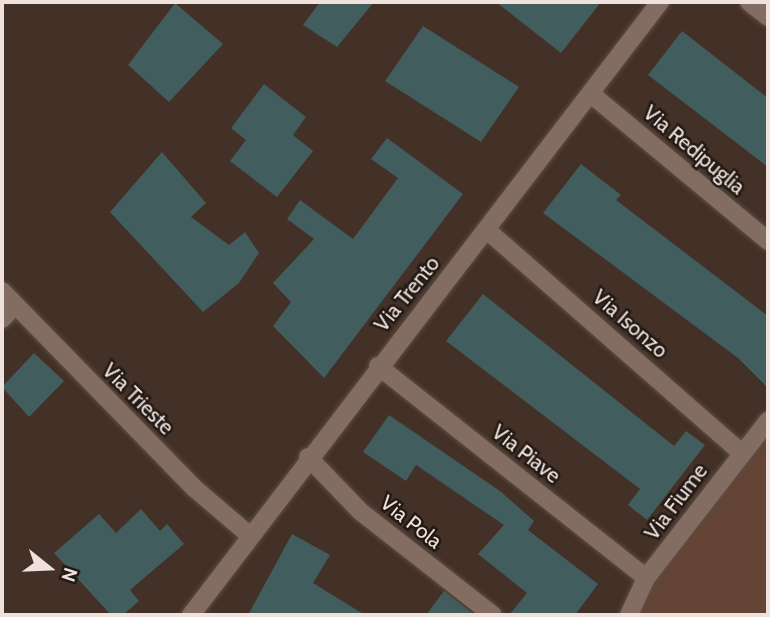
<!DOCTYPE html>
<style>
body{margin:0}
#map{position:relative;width:770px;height:617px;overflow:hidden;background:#433026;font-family:Cabin,sans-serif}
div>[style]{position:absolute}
.green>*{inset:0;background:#644435}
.building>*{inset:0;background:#415d5e}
.roads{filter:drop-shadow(0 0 2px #5c4d44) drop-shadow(0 0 2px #5c4d44)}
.minor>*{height:18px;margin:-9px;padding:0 9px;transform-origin:9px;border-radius:9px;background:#836d62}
span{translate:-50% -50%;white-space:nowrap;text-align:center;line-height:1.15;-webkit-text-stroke:5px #231a16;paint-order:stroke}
.street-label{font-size:21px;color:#efe2dc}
.frame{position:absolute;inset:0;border:4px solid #efe2dc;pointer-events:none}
.north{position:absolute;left:14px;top:533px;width:70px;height:70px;-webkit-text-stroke:5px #231a16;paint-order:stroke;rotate:108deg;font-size:19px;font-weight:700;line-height:28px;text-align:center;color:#efe2dc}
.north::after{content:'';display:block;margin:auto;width:24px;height:32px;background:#efe2dc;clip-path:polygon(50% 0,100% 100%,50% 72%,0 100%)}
</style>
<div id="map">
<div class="green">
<div style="clip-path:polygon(768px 421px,768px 615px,619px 615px,646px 578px)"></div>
</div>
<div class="building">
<div style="clip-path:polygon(320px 2px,374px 2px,337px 47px,303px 25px)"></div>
<div style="clip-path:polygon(496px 2px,601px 2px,561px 53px)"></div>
<div style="clip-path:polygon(175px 3px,223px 44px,169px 102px,128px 65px)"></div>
<div style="clip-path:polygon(423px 26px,519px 87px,481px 142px,385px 81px)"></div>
<div style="clip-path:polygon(682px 31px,768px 98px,768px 167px,648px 75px)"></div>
<div style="clip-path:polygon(264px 84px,306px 117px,293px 135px,313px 151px,277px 197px,230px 161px,246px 140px,231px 128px)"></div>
<div style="clip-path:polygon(387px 138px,463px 194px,324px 378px,273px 326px,291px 302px,273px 283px,314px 239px,287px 219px,300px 200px,353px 239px,398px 178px,371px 159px)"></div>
<div style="clip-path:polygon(162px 152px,206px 203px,191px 217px,229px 245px,245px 232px,259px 253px,239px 283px,203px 312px,110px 212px)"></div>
<div style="clip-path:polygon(581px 164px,621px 195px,616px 200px,768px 316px,768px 388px,738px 358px,543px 213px)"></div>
<div style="clip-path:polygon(483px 294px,674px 446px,686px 431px,705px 445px,647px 520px,628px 505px,640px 489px,446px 341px)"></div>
<div style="clip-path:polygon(34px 353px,64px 381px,29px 417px,2px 387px)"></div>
<div style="clip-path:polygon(389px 415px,500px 491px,534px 521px,528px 530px,598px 584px,575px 615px,509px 615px,527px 593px,478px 554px,504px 525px,416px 465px,406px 481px,363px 452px)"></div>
<div style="clip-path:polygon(141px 509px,160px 531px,167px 524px,184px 544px,130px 590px,139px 601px,123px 615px,111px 615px,54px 553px,99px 514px,116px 533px)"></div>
<div style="clip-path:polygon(292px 534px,330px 555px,313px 583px,365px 615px,248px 615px)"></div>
<div style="clip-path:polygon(444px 591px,475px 615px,426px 615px)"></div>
</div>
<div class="roads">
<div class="minor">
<div style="left:749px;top:2px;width:24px;rotate:38deg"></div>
<div style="left:591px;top:94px;width:230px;rotate:39.7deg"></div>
<div style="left:488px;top:231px;width:337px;rotate:41.2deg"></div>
<div style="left:2px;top:291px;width:274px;rotate:45.7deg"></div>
<div style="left:193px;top:487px;width:72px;rotate:40.5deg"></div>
<div style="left:2px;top:319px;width:18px;rotate:-47deg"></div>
<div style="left:378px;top:366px;width:342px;rotate:38.3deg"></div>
<div style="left:308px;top:457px;width:76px;rotate:46.1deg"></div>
<div style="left:361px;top:512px;width:167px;rotate:38deg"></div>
<div style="left:191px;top:615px;width:772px;rotate:-52.58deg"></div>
<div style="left:629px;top:615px;width:41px;rotate:-65.3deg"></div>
<div style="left:646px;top:578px;width:199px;rotate:-52.2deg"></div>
</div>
</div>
<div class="street-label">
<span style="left:694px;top:150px;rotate:40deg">Via Redipuglia</span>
<span style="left:407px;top:294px;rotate:-51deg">Via Trento</span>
<span style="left:630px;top:324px;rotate:41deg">Via Isonzo</span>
<span style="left:138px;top:399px;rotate:45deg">Via Trieste</span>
<span style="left:526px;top:454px;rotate:38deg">Via Piave</span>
<span style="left:676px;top:502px;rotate:-53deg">Via Fiume</span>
<span style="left:411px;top:522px;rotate:38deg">Via Pola</span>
</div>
<div class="frame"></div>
<div class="north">N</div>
</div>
